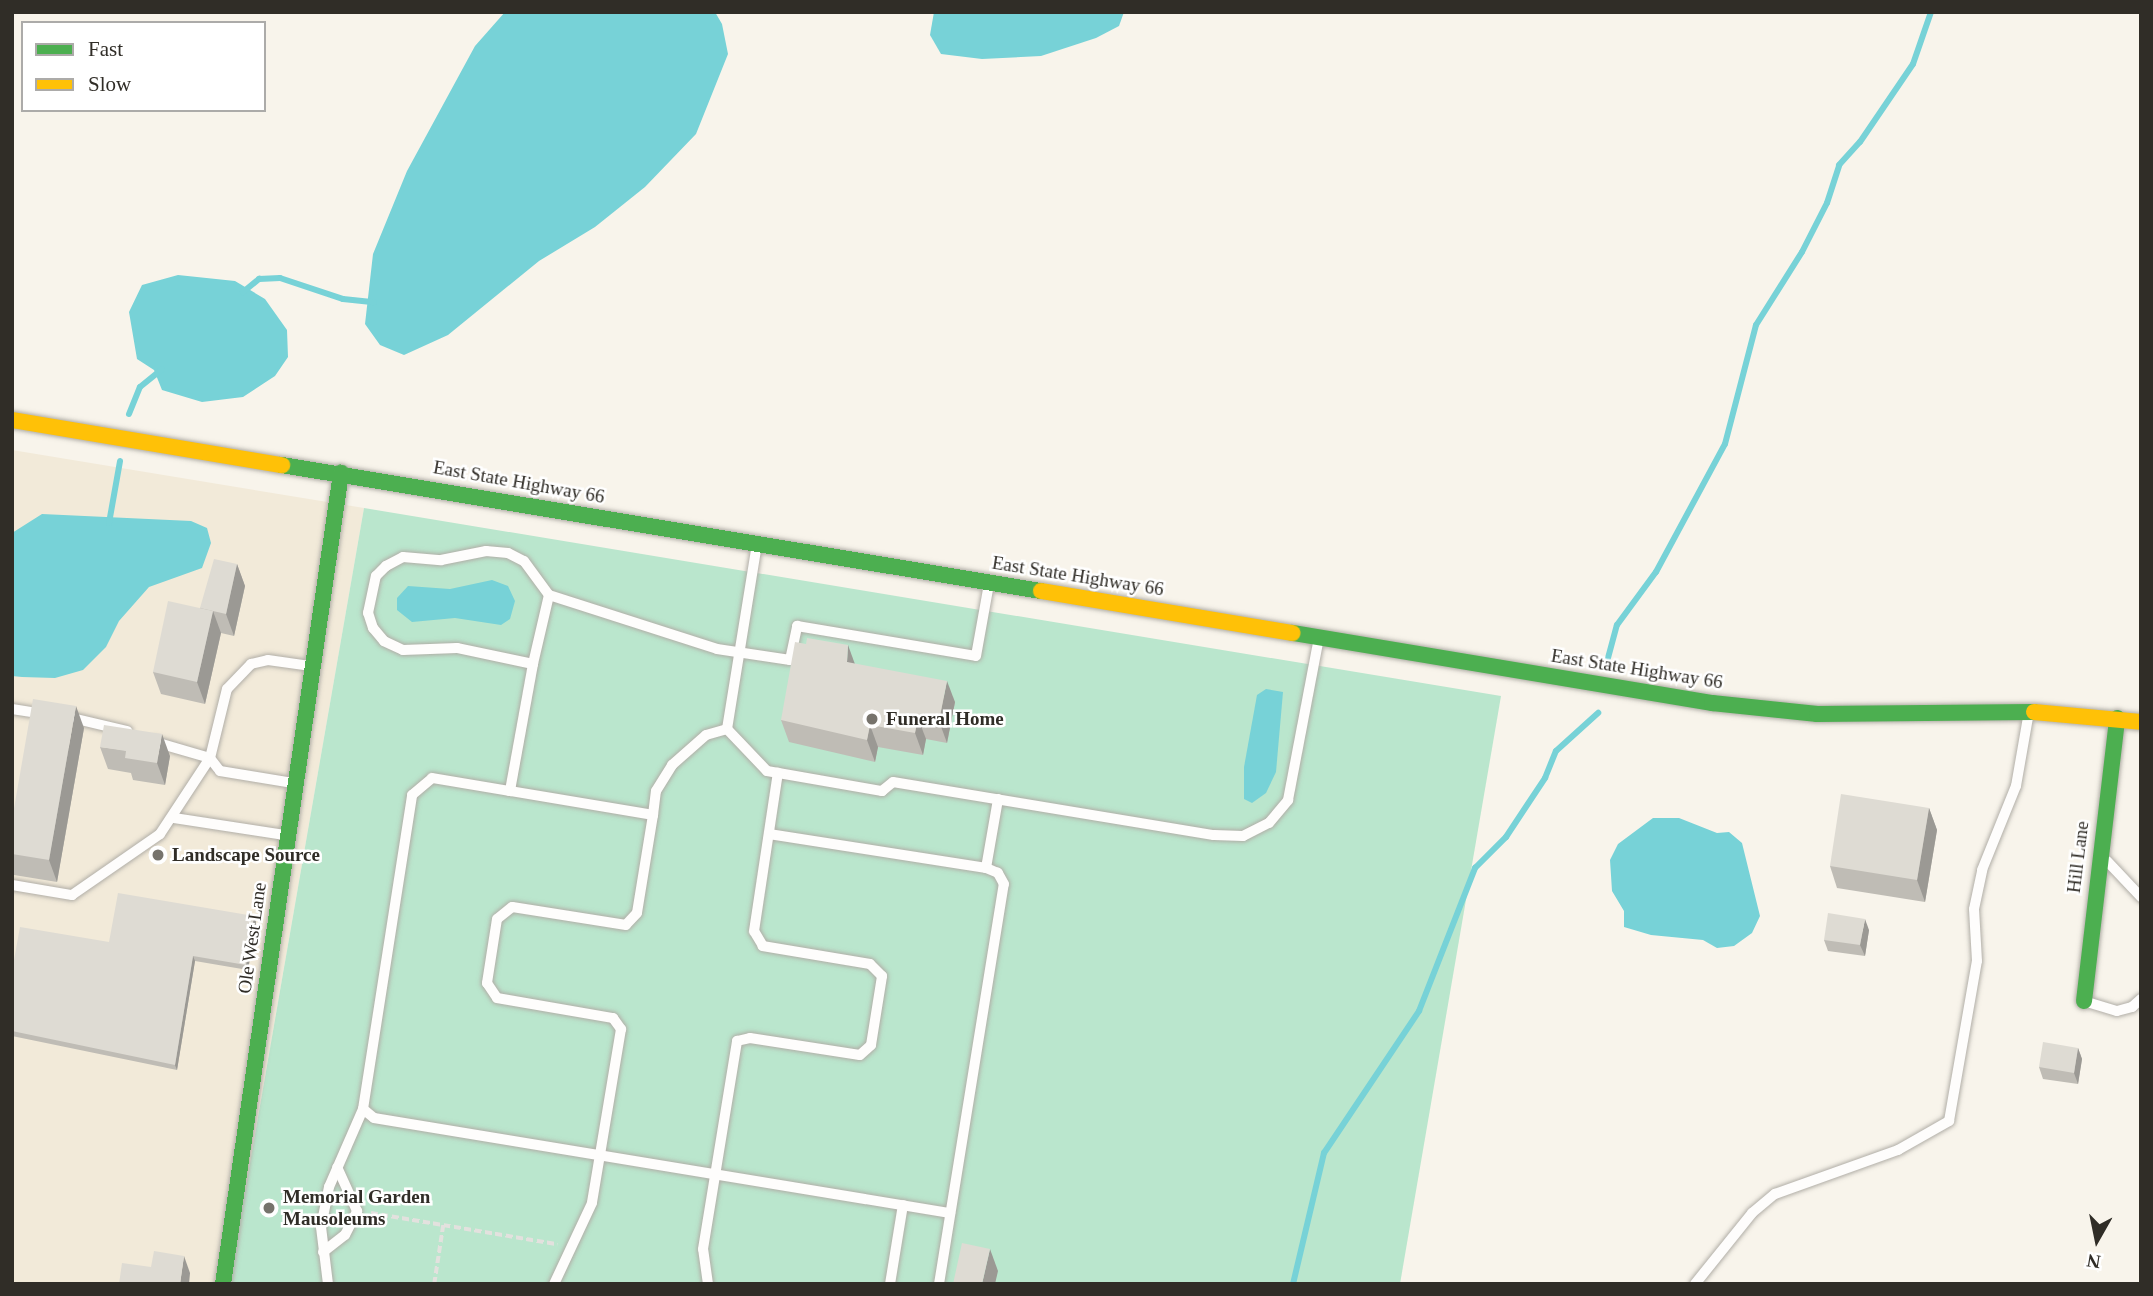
<!DOCTYPE html>
<style>
body{margin:0}
#map{position:relative;width:2153px;height:1296px;overflow:hidden;background:#f8f4eb;font-family:Georgia,serif}
div>[style]{position:absolute}
.built>*{inset:0;background:#f2ead9}
.green>*{inset:0;background:#bae6cd}
.water>*{inset:0;background:#77d2d7}
.stream>*{height:6px;margin:-3px;padding:0 3px;transform-origin:3px;border-radius:3px;background:#77d2d7}
.path>*{height:3.5px;margin-top:-1.75px;transform-origin:0;background:repeating-linear-gradient(90deg,#e3e1de 0 7px,transparent 0 10.5px)}
.roads{filter:drop-shadow(0 0 2px #b1aea7) drop-shadow(0 0 2px #b1aea7)}
.lane>*{height:10px;margin:-5px;padding:0 5px;transform-origin:5px;border-radius:5px;background:#fefdfc}
.fast>*{height:16px;margin:-8px;padding:0 8px;transform-origin:8px;border-radius:8px;background:#4caf50}
.slow>*{height:16px;margin:-8px;padding:0 8px;transform-origin:8px;border-radius:8px;background:#ffc107}
.wall>*{inset:0;background:#bfbcb5}
.shaded-wall>*{inset:0;background:#9b9994}
.building>*{inset:0;background:#dedbd3}
.dots>*{width:19px;height:19px;translate:-50% -50%;box-sizing:border-box;border:4px solid #fff;border-radius:50%}
span{translate:-50% -50%;white-space:nowrap;text-align:center;line-height:1.15;-webkit-text-stroke:5px #fff;paint-order:stroke}
.street-label{font-size:19px;color:#302d27}
.poi-label{font-size:19px;color:#302d27;font-weight:700}
.left{translate:0 -50%;text-align:left}
.frame{position:absolute;inset:0;border:14px solid #302d27;pointer-events:none}
.legend{position:absolute;left:21px;top:21px;width:245px;height:91px;box-sizing:border-box;background:#fff;border:2px solid #acaba9;margin:0;padding:9px 12px;list-style:none;font-size:21px;color:#302d27}
.legend li{display:flex;align-items:center;gap:14px;height:35px}
.legend b{width:35px;border:2px solid #acaba9}
.north{position:absolute;left:2062px;top:1205px;width:70px;height:70px;-webkit-text-stroke:5px #fff;paint-order:stroke;rotate:189deg;font-size:19px;font-weight:700;line-height:28px;text-align:center;color:#302d27}
.north::after{content:'';display:block;margin:auto;width:24px;height:32px;background:#302d27;clip-path:polygon(50% 0,100% 100%,50% 72%,0 100%)}
</style>
<div id="map">
<div class="built">
<div style="clip-path:polygon(12px 450px,364px 508px,229px 1284px,12px 1284px)"></div>
</div>
<div class="green">
<div style="clip-path:polygon(364px 508px,1501px 696px,1400px 1284px,229px 1284px)"></div>
</div>
<div class="water">
<div style="clip-path:polygon(505px 12px,715px 12px,722px 24px,728px 54px,696px 134px,645px 187px,595px 227px,539px 261px,448px 335px,404px 355px,380px 345px,365px 324px,373px 254px,407px 171px,475px 46px)"></div>
<div style="clip-path:polygon(934px 12px,1124px 12px,1119px 26px,1096px 38px,1041px 56px,982px 59px,941px 54px,930px 35px)"></div>
<div style="clip-path:polygon(178px 275px,235px 281px,265px 299px,287px 330px,288px 357px,275px 376px,243px 397px,202px 402px,162px 390px,154px 370px,137px 359px,129px 312px,142px 285px)"></div>
<div style="clip-path:polygon(42px 514px,191px 521px,207px 528px,211px 543px,202px 568px,149px 587px,119px 621px,106px 647px,83px 670px,55px 678px,22px 677px,12px 676px,12px 533px)"></div>
<div style="clip-path:polygon(492px 580px,508px 586px,515px 601px,510px 619px,501px 625px,455px 618px,412px 622px,397px 610px,397px 598px,408px 586px,450px 589px)"></div>
<div style="clip-path:polygon(1266px 689px,1283px 692px,1276px 772px,1266px 793px,1252px 803px,1244px 799px,1244px 767px,1257px 695px)"></div>
<div style="clip-path:polygon(1653px 818px,1679px 818px,1717px 833px,1729px 832px,1742px 843px,1760px 916px,1752px 933px,1734px 946px,1717px 948px,1703px 940px,1651px 935px,1624px 927px,1624px 911px,1612px 891px,1610px 860px,1618px 844px)"></div>
</div>
<div class="stream">
<div style="left:243px;top:292px;width:21px;rotate:-39deg"></div>
<div style="left:259px;top:279px;width:21px;rotate:-3deg"></div>
<div style="left:280px;top:278px;width:66px;rotate:18.4deg"></div>
<div style="left:343px;top:299px;width:31px;rotate:6deg"></div>
<div style="left:129px;top:414px;width:29px;rotate:-68deg"></div>
<div style="left:140px;top:387px;width:28px;rotate:-39deg"></div>
<div style="left:109px;top:523px;width:63px;rotate:-79.9deg"></div>
<div style="left:1608px;top:658px;width:34px;rotate:-75deg"></div>
<div style="left:1617px;top:625px;width:66px;rotate:-53.7deg"></div>
<div style="left:1656px;top:572px;width:145px;rotate:-61.7deg"></div>
<div style="left:1725px;top:444px;width:123px;rotate:-75.4deg"></div>
<div style="left:1756px;top:325px;width:86px;rotate:-57.8deg"></div>
<div style="left:1802px;top:252px;width:55px;rotate:-63deg"></div>
<div style="left:1827px;top:203px;width:40px;rotate:-72deg"></div>
<div style="left:1839px;top:165px;width:31px;rotate:-48deg"></div>
<div style="left:1860px;top:142px;width:94px;rotate:-55.8deg"></div>
<div style="left:1913px;top:64px;width:55px;rotate:-70.9deg"></div>
<div style="left:1293px;top:1284px;width:135px;rotate:-76.7deg"></div>
<div style="left:1324px;top:1153px;width:171px;rotate:-56.2deg"></div>
<div style="left:1419px;top:1011px;width:154px;rotate:-68.6deg"></div>
<div style="left:1475px;top:868px;width:44px;rotate:-45deg"></div>
<div style="left:1506px;top:837px;width:71px;rotate:-56.5deg"></div>
<div style="left:1545px;top:778px;width:29px;rotate:-68deg"></div>
<div style="left:1556px;top:751px;width:57px;rotate:-42.1deg"></div>
</div>
<div class="path">
<div style="left:371px;top:1213px;width:189px;rotate:9.5deg"></div>
<div style="left:434px;top:1284px;width:60px;rotate:-81.3deg"></div>
</div>
<div class="roads">
<div class="lane">
<div style="left:756px;top:550px;width:181px;rotate:99.2deg"></div>
<div style="left:727px;top:729px;width:58px;rotate:46.4deg"></div>
<div style="left:767px;top:771px;width:117px;rotate:9.9deg"></div>
<div style="left:882px;top:791px;width:14px;rotate:-39deg"></div>
<div style="left:893px;top:782px;width:325px;rotate:9.4deg"></div>
<div style="left:1214px;top:835px;width:29px;rotate:2deg"></div>
<div style="left:1243px;top:836px;width:29px;rotate:-27deg"></div>
<div style="left:1269px;top:823px;width:30px;rotate:-50deg"></div>
<div style="left:1288px;top:800px;width:160px;rotate:-79.2deg"></div>
<div style="left:549px;top:595px;width:71px;rotate:103.1deg"></div>
<div style="left:533px;top:664px;width:78px;rotate:-168.1deg"></div>
<div style="left:457px;top:648px;width:54px;rotate:177.9deg"></div>
<div style="left:403px;top:650px;width:21px;rotate:-155deg"></div>
<div style="left:384px;top:641px;width:17px;rotate:-130deg"></div>
<div style="left:373px;top:628px;width:16px;rotate:-108deg"></div>
<div style="left:368px;top:613px;width:38px;rotate:-78deg"></div>
<div style="left:376px;top:576px;width:14px;rotate:-45deg"></div>
<div style="left:386px;top:566px;width:19px;rotate:-28deg"></div>
<div style="left:403px;top:557px;width:38px;rotate:5deg"></div>
<div style="left:441px;top:560px;width:46px;rotate:-11.3deg"></div>
<div style="left:486px;top:551px;width:22px;rotate:5deg"></div>
<div style="left:508px;top:553px;width:18px;rotate:27deg"></div>
<div style="left:524px;top:561px;width:42px;rotate:53.7deg"></div>
<div style="left:549px;top:595px;width:176px;rotate:17.8deg"></div>
<div style="left:717px;top:649px;width:74px;rotate:8.6deg"></div>
<div style="left:790px;top:660px;width:35px;rotate:-78deg"></div>
<div style="left:797px;top:626px;width:181px;rotate:9.5deg"></div>
<div style="left:976px;top:656px;width:68px;rotate:-79.8deg"></div>
<div style="left:533px;top:664px;width:129px;rotate:100.3deg"></div>
<div style="left:510px;top:791px;width:145px;rotate:9.5deg"></div>
<div style="left:653px;top:815px;width:99px;rotate:99.3deg"></div>
<div style="left:637px;top:913px;width:16px;rotate:133deg"></div>
<div style="left:626px;top:925px;width:115px;rotate:-171deg"></div>
<div style="left:512px;top:907px;width:19px;rotate:141deg"></div>
<div style="left:497px;top:919px;width:65px;rotate:98.9deg"></div>
<div style="left:487px;top:983px;width:18px;rotate:56deg"></div>
<div style="left:497px;top:998px;width:118px;rotate:9.8deg"></div>
<div style="left:613px;top:1018px;width:14px;rotate:54deg"></div>
<div style="left:621px;top:1029px;width:176px;rotate:99.5deg"></div>
<div style="left:592px;top:1203px;width:89px;rotate:115.1deg"></div>
<div style="left:12px;top:709px;width:33px;rotate:9deg"></div>
<div style="left:68px;top:717px;width:61px;rotate:13.3deg"></div>
<div style="left:293px;top:783px;width:74px;rotate:-170.7deg"></div>
<div style="left:220px;top:771px;width:16px;rotate:-128deg"></div>
<div style="left:210px;top:758px;width:71px;rotate:-76.2deg"></div>
<div style="left:227px;top:689px;width:35px;rotate:-46deg"></div>
<div style="left:251px;top:664px;width:17px;rotate:-13deg"></div>
<div style="left:268px;top:660px;width:42px;rotate:8.1deg"></div>
<div style="left:653px;top:815px;width:24px;rotate:-83deg"></div>
<div style="left:656px;top:791px;width:31px;rotate:-58deg"></div>
<div style="left:672px;top:765px;width:45px;rotate:-41.4deg"></div>
<div style="left:706px;top:735px;width:22px;rotate:-16deg"></div>
<div style="left:174px;top:818px;width:112px;rotate:8.7deg"></div>
<div style="left:769px;top:834px;width:220px;rotate:8.9deg"></div>
<div style="left:2107px;top:861px;width:50px;rotate:46.6deg"></div>
<div style="left:12px;top:885px;width:61px;rotate:9.5deg"></div>
<div style="left:72px;top:895px;width:107px;rotate:-34.7deg"></div>
<div style="left:160px;top:834px;width:91px;rotate:-56.7deg"></div>
<div style="left:210px;top:758px;width:57px;rotate:-163.8deg"></div>
<div style="left:2087px;top:1002px;width:31px;rotate:17deg"></div>
<div style="left:2117px;top:1011px;width:16px;rotate:-15deg"></div>
<div style="left:2132px;top:1007px;width:12px;rotate:-42deg"></div>
<div style="left:363px;top:1109px;width:14px;rotate:39deg"></div>
<div style="left:374px;top:1118px;width:584px;rotate:9.37deg"></div>
<div style="left:323px;top:1252px;width:28px;rotate:-38deg"></div>
<div style="left:345px;top:1235px;width:27px;rotate:-63deg"></div>
<div style="left:357px;top:1211px;width:48px;rotate:-114.4deg"></div>
<div style="left:328px;top:1284px;width:57px;rotate:-97deg"></div>
<div style="left:321px;top:1227px;width:41px;rotate:-78.7deg"></div>
<div style="left:329px;top:1187px;width:85px;rotate:-66.4deg"></div>
<div style="left:363px;top:1109px;width:318px;rotate:-81.1deg"></div>
<div style="left:412px;top:795px;width:26px;rotate:-40deg"></div>
<div style="left:432px;top:778px;width:79px;rotate:9.5deg"></div>
<div style="left:708px;top:1284px;width:35px;rotate:-98deg"></div>
<div style="left:703px;top:1249px;width:211px;rotate:-80.7deg"></div>
<div style="left:737px;top:1041px;width:13px;rotate:-13deg"></div>
<div style="left:750px;top:1038px;width:111px;rotate:8.8deg"></div>
<div style="left:860px;top:1055px;width:15px;rotate:-42deg"></div>
<div style="left:871px;top:1045px;width:70px;rotate:-80.9deg"></div>
<div style="left:882px;top:976px;width:17px;rotate:-135deg"></div>
<div style="left:870px;top:964px;width:109px;rotate:-170.5deg"></div>
<div style="left:763px;top:946px;width:17px;rotate:-121deg"></div>
<div style="left:754px;top:931px;width:160px;rotate:-81.4deg"></div>
<div style="left:890px;top:1284px;width:80px;rotate:-80.7deg"></div>
<div style="left:939px;top:1284px;width:405px;rotate:-80.8deg"></div>
<div style="left:1004px;top:884px;width:13px;rotate:-119deg"></div>
<div style="left:998px;top:873px;width:13px;rotate:-157deg"></div>
<div style="left:986px;top:868px;width:70px;rotate:-80.1deg"></div>
<div style="left:1695px;top:1284px;width:91px;rotate:-51.2deg"></div>
<div style="left:1752px;top:1213px;width:30px;rotate:-40deg"></div>
<div style="left:1775px;top:1194px;width:131px;rotate:-19.7deg"></div>
<div style="left:1898px;top:1150px;width:59px;rotate:-29.6deg"></div>
<div style="left:1949px;top:1121px;width:162px;rotate:-80.1deg"></div>
<div style="left:1977px;top:961px;width:52px;rotate:-93.3deg"></div>
<div style="left:1974px;top:909px;width:40px;rotate:-78deg"></div>
<div style="left:1982px;top:870px;width:91px;rotate:-68deg"></div>
<div style="left:2016px;top:786px;width:70px;rotate:-80.1deg"></div>
</div>
<div class="fast">
<div style="left:282px;top:465px;width:769px;rotate:9.43deg"></div>
<div style="left:1293px;top:633px;width:425px;rotate:9.5deg"></div>
<div style="left:1712px;top:703px;width:106px;rotate:6deg"></div>
<div style="left:1817px;top:714px;width:217px;rotate:-0.5deg"></div>
<div style="left:2084px;top:1001px;width:285px;rotate:-83.3deg"></div>
<div style="left:223px;top:1284px;width:820px;rotate:-81.72deg"></div>
</div>
<div class="slow">
<div style="left:12px;top:420px;width:274px;rotate:9.5deg"></div>
<div style="left:1041px;top:591px;width:255px;rotate:9.5deg"></div>
<div style="left:2034px;top:712px;width:107px;rotate:5.3deg"></div>
</div>
</div>
<div class="wall">
<div style="clip-path:polygon(237px 564px,245px 586px,234px 636px,221px 633px,205px 704px,161px 694px,153px 672px,200px 608px)"></div>
<div style="clip-path:polygon(855px 664px,955px 702px,947px 743px,926px 739px,923px 755px,878px 747px,875px 762px,789px 742px,781px 720px)"></div>
<div style="clip-path:polygon(84px 728px,57px 882px,14px 875px,12px 868px,12px 820px)"></div>
<div style="clip-path:polygon(100px 747px,170px 756px,165px 785px,133px 780px,131px 773px,108px 769px)"></div>
<div style="clip-path:polygon(1929px 808px,1937px 830px,1925px 902px,1837px 888px,1830px 866px)"></div>
<div style="clip-path:polygon(256px 922px,248px 970px,195px 961px,177px 1070px,12px 1036px,12px 971px,109px 942px)"></div>
<div style="clip-path:polygon(1869px 930px,1865px 956px,1828px 951px,1824px 940px)"></div>
<div style="clip-path:polygon(2078px 1048px,2082px 1059px,2078px 1084px,2043px 1079px,2039px 1067px)"></div>
</div>
<div class="shaded-wall">
<div style="clip-path:polygon(237px 564px,245px 586px,234px 636px,226px 614px)"></div>
<div style="clip-path:polygon(213px 611px,221px 633px,205px 704px,197px 682px)"></div>
<div style="clip-path:polygon(848px 645px,856px 667px,847px 662px)"></div>
<div style="clip-path:polygon(947px 681px,955px 702px,947px 743px,939px 721px)"></div>
<div style="clip-path:polygon(76px 706px,84px 728px,57px 882px,49px 860px)"></div>
<div style="clip-path:polygon(918px 718px,926px 739px,923px 755px,915px 733px)"></div>
<div style="clip-path:polygon(870px 725px,878px 747px,875px 762px,867px 740px)"></div>
<div style="clip-path:polygon(162px 734px,170px 756px,165px 785px,157px 763px)"></div>
<div style="clip-path:polygon(1929px 808px,1937px 830px,1925px 902px,1917px 880px)"></div>
<div style="clip-path:polygon(254px 916px,256px 922px,248px 970px,246px 965px)"></div>
<div style="clip-path:polygon(1865px 919px,1869px 930px,1865px 956px,1860px 945px)"></div>
<div style="clip-path:polygon(193px 956px,195px 961px,177px 1070px,175px 1065px)"></div>
<div style="clip-path:polygon(2078px 1048px,2082px 1059px,2078px 1084px,2074px 1073px)"></div>
<div style="clip-path:polygon(990px 1249px,998px 1271px,995px 1284px,982px 1284px)"></div>
<div style="clip-path:polygon(184px 1256px,190px 1273px,189px 1284px,180px 1284px)"></div>
</div>
<div class="building">
<div style="clip-path:polygon(214px 559px,237px 564px,226px 614px,200px 608px)"></div>
<div style="clip-path:polygon(168px 601px,213px 611px,197px 682px,153px 672px)"></div>
<div style="clip-path:polygon(807px 638px,848px 645px,847px 662px,947px 681px,939px 721px,918px 718px,915px 733px,870px 725px,867px 740px,781px 720px,795px 642px,806px 644px)"></div>
<div style="clip-path:polygon(33px 699px,76px 706px,49px 860px,12px 854px,12px 820px)"></div>
<div style="clip-path:polygon(104px 725px,162px 734px,157px 763px,125px 758px,126px 751px,100px 747px)"></div>
<div style="clip-path:polygon(1841px 794px,1929px 808px,1917px 880px,1830px 866px)"></div>
<div style="clip-path:polygon(118px 893px,254px 916px,246px 965px,193px 956px,175px 1065px,12px 1031px,12px 971px,20px 927px,109px 942px)"></div>
<div style="clip-path:polygon(1828px 913px,1865px 919px,1860px 945px,1824px 940px)"></div>
<div style="clip-path:polygon(2043px 1042px,2078px 1048px,2074px 1073px,2039px 1067px)"></div>
<div style="clip-path:polygon(962px 1243px,990px 1249px,982px 1284px,953px 1284px)"></div>
<div style="clip-path:polygon(154px 1251px,184px 1256px,180px 1284px,119px 1284px,122px 1263px,151px 1267px)"></div>
</div>
<div class="dots">
<div style="left:872px;top:719px;background:#76736c"></div>
<div style="left:158px;top:855px;background:#76736c"></div>
<div style="left:269px;top:1208px;background:#76736c"></div>
</div>
<div class="street-label">
<span style="left:519px;top:482px;rotate:10deg">East State Highway 66</span>
<span style="left:1078px;top:576px;rotate:9deg">East State Highway 66</span>
<span style="left:1637px;top:669px;rotate:9deg">East State Highway 66</span>
<span style="left:2078px;top:857px;rotate:-83deg">Hill Lane</span>
<span style="left:252px;top:938px;rotate:-82deg">Ole West Lane</span>
</div>
<div class="poi-label">
<span class="left" style="left:886px;top:719px">Funeral Home</span>
<span class="left" style="left:172px;top:855px">Landscape Source</span>
<span class="left" style="left:283px;top:1208px">Memorial Garden<br>Mausoleums</span>
</div>
<div class="frame"></div>
<ul class="legend">
<li><b style="height:9px;background:#4caf50"></b>Fast</li>
<li><b style="height:9px;background:#ffc107"></b>Slow</li>
</ul>
<div class="north">N</div>
</div>
